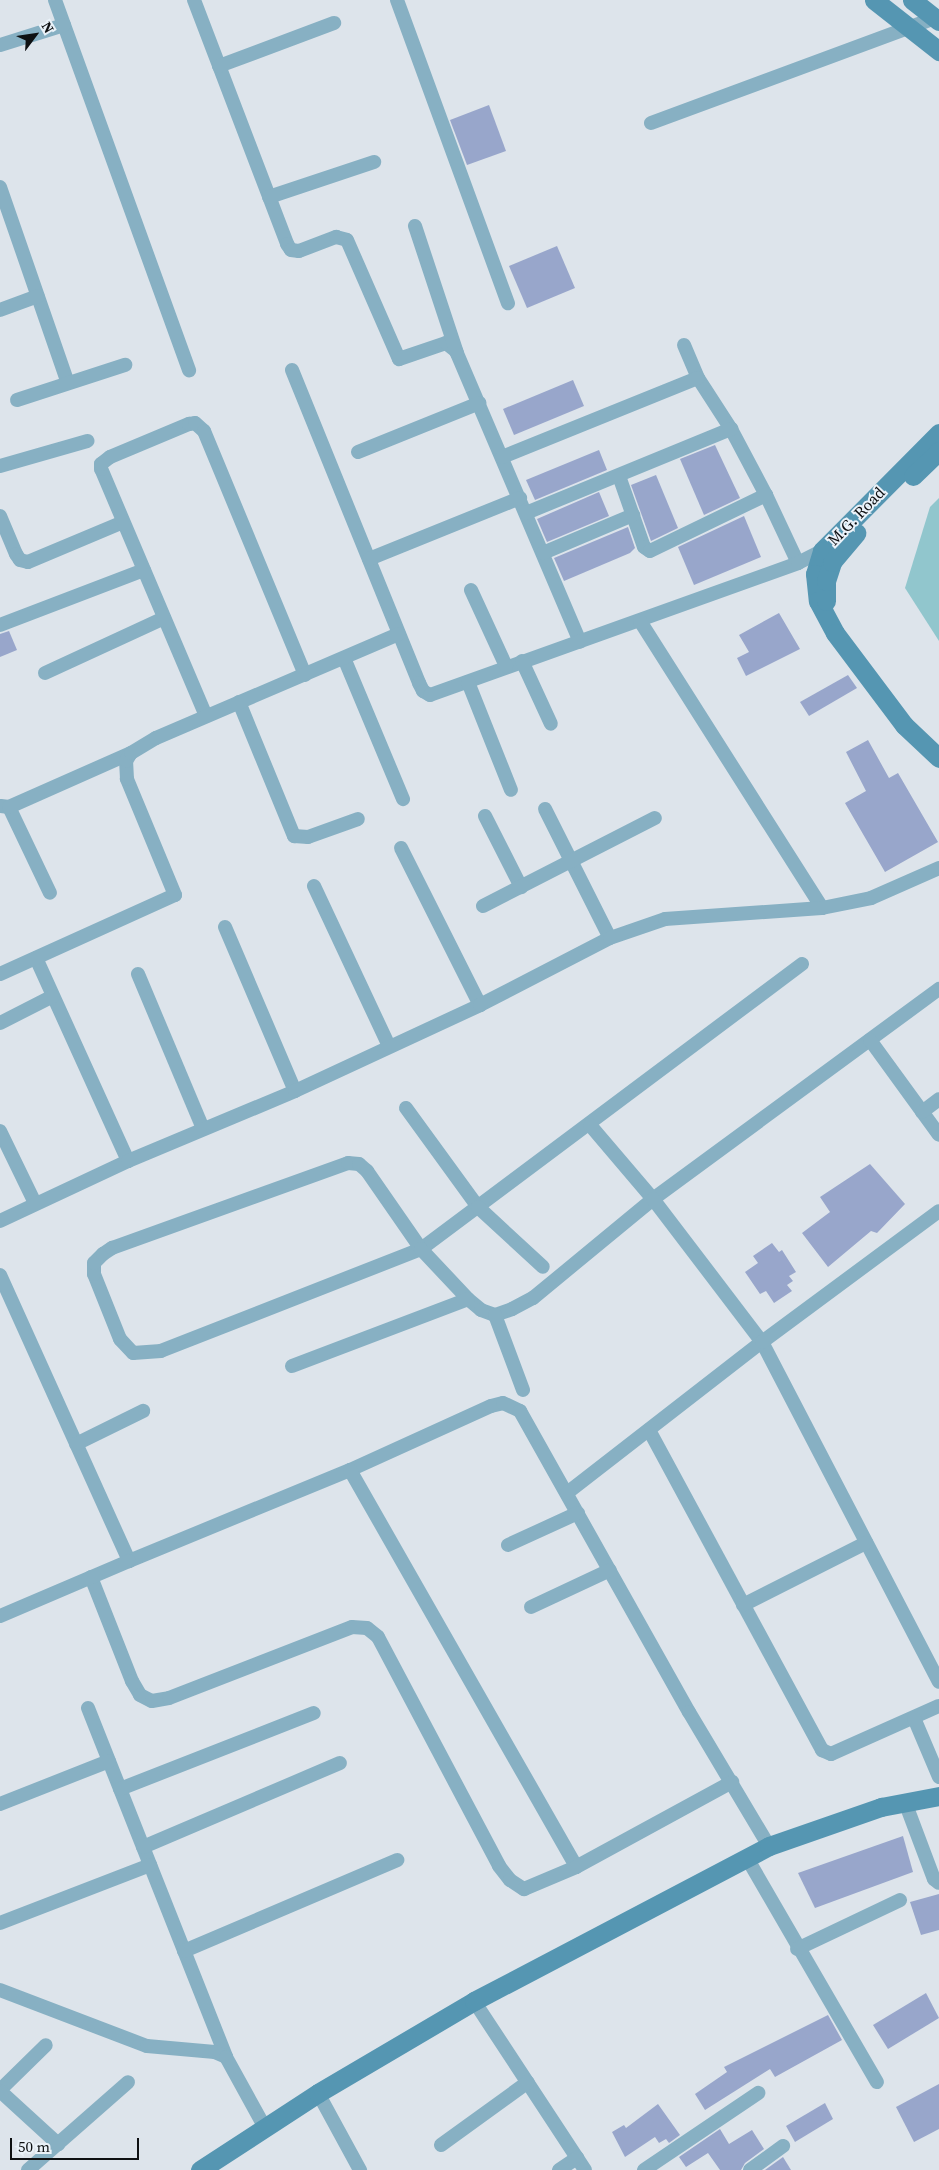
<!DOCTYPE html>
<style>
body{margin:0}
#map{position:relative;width:939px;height:2170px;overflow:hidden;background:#dde4eb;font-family:"Source Serif 4",serif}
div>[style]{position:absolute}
.water>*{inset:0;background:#91c6cd}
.building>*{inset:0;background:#98a6cb}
.minor>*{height:14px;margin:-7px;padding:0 7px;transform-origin:7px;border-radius:7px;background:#87b0c3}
.secondary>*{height:19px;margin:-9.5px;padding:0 9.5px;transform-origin:9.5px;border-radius:9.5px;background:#5596b2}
span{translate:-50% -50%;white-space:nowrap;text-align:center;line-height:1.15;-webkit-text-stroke:4px #eaf2f9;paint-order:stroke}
.street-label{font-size:16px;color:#0e1012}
.north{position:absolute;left:10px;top:10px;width:50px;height:50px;-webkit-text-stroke:4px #eaf2f9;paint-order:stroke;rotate:59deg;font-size:14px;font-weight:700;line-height:20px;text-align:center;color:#0e1012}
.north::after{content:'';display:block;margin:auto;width:18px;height:22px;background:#0e1012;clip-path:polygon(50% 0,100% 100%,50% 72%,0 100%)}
.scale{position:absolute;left:10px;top:2138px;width:129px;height:22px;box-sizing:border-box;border:2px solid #0e1012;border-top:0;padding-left:6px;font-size:15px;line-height:18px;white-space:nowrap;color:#0e1012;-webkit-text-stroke:4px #eaf2f9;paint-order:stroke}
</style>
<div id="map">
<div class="water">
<div style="clip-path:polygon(939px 498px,939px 641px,905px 588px,930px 507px)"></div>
</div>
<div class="building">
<div style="clip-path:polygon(489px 105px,506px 151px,467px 165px,450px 120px)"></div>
<div style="clip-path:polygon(557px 246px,575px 288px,527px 308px,509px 266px)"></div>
<div style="clip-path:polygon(573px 380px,584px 406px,514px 435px,503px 409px)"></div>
<div style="clip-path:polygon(715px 445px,740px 498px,704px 515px,680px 459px)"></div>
<div style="clip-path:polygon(599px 450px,607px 470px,535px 500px,526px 480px)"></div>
<div style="clip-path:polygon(656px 475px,678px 528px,651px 541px,631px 485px)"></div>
<div style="clip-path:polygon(599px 492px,609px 516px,547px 542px,537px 519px)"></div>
<div style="clip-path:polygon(744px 516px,761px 557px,694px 585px,678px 547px)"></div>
<div style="clip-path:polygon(628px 527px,635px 548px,630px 553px,564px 581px,554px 558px)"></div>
<div style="clip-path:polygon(779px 613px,800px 649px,746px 676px,737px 658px,749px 652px,739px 635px)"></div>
<div style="clip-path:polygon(9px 631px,17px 650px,0 657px,0 634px)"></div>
<div style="clip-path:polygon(848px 675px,857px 688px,809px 716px,800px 702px)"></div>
<div style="clip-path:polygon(868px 740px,889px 778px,898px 773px,938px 842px,885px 872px,845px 803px,866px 791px,846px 752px)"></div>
<div style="clip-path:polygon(870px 1164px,905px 1204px,877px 1233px,871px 1231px,828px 1267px,802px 1233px,830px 1212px,820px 1197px)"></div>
<div style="clip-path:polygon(772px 1243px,779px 1252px,782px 1250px,796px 1272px,789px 1276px,793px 1281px,787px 1285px,792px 1291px,774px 1303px,766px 1291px,760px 1294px,745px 1272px,758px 1263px,753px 1256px)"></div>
<div style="clip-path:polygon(903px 1836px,913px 1872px,815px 1908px,798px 1873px)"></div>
<div style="clip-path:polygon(939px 1894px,939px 1930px,921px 1935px,910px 1902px)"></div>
<div style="clip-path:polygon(926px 1993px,939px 2018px,888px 2049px,873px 2025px)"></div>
<div style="clip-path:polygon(828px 2015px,842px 2040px,775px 2077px,770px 2069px,705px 2110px,695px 2094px,727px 2072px,724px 2067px)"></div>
<div style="clip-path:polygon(939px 2084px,939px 2129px,914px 2142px,896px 2107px)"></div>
<div style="clip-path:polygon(825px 2103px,833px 2119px,795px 2142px,786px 2126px)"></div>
<div style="clip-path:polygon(658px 2104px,680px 2135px,669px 2143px,666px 2139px,659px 2143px,655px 2137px,625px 2157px,612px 2132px,624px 2125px,626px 2128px)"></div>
<div style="clip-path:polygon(720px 2129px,729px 2144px,752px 2130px,764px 2149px,745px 2163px,741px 2170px,720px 2170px,708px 2153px,686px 2167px,679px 2157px)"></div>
<div style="clip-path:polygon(783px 2157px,791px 2170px,765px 2170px)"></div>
</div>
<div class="minor">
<div style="left:55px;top:0;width:394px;rotate:70.1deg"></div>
<div style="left:194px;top:0;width:261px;rotate:69.1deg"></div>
<div style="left:287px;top:244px;width:7px;rotate:56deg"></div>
<div style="left:291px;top:250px;width:8px;rotate:7deg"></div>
<div style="left:299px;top:251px;width:40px;rotate:-21deg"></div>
<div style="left:336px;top:237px;width:11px;rotate:15deg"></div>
<div style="left:347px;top:240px;width:130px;rotate:66.4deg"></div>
<div style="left:399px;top:359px;width:50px;rotate:-18.8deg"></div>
<div style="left:446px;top:343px;width:13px;rotate:39deg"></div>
<div style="left:456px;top:351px;width:316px;rotate:66.9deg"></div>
<div style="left:397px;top:0;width:323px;rotate:69.9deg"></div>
<div style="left:0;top:45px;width:67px;rotate:-17.4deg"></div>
<div style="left:219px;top:66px;width:123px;rotate:-20.5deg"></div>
<div style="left:651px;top:123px;width:303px;rotate:-20.3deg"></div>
<div style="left:0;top:187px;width:207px;rotate:70.9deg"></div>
<div style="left:269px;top:197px;width:111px;rotate:-18.4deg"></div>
<div style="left:415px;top:226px;width:134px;rotate:71.7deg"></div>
<div style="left:0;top:310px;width:40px;rotate:-20.2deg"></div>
<div style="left:684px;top:345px;width:36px;rotate:67deg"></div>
<div style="left:698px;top:378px;width:61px;rotate:57.1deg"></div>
<div style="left:731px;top:429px;width:75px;rotate:62.1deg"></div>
<div style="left:766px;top:495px;width:75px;rotate:64.8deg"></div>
<div style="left:292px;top:370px;width:338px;rotate:67.9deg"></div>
<div style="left:419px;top:683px;width:9px;rotate:63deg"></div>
<div style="left:423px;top:691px;width:8px;rotate:30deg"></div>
<div style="left:430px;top:695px;width:391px;rotate:-19.7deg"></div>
<div style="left:798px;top:563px;width:27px;rotate:-27deg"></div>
<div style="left:17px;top:400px;width:114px;rotate:-18deg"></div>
<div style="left:358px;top:452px;width:131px;rotate:-22deg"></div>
<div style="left:502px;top:457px;width:211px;rotate:-22deg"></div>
<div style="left:0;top:466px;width:91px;rotate:-16deg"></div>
<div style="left:619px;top:476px;width:75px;rotate:70.6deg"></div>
<div style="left:644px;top:547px;width:7px;rotate:34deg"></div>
<div style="left:650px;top:551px;width:129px;rotate:-25.8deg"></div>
<div style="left:526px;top:513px;width:222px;rotate:-22.3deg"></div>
<div style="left:0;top:516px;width:41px;rotate:67.2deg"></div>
<div style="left:16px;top:554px;width:7px;rotate:56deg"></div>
<div style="left:20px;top:560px;width:8px;rotate:14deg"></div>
<div style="left:28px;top:562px;width:103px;rotate:-22.8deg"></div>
<div style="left:543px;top:553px;width:98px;rotate:-22.9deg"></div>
<div style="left:369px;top:559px;width:163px;rotate:-22deg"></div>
<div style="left:471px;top:590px;width:84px;rotate:65.3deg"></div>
<div style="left:640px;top:621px;width:340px;rotate:57.6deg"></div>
<div style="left:0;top:625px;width:154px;rotate:-20.9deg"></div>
<div style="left:344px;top:658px;width:153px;rotate:67.3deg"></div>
<div style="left:522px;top:661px;width:69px;rotate:65.3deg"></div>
<div style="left:45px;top:673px;width:131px;rotate:-24.8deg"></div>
<div style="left:468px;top:682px;width:116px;rotate:68.3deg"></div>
<div style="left:239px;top:702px;width:145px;rotate:67.7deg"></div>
<div style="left:294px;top:836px;width:14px;rotate:4deg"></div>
<div style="left:308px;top:837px;width:53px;rotate:-19.8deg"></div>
<div style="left:206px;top:716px;width:268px;rotate:-113deg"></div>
<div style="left:101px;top:469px;width:5px;rotate:-90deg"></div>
<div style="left:101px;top:464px;width:11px;rotate:-38deg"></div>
<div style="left:110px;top:457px;width:86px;rotate:-22.7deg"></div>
<div style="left:189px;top:424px;width:6px;rotate:-9deg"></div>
<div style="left:195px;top:423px;width:12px;rotate:42deg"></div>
<div style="left:204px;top:431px;width:264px;rotate:67.5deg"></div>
<div style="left:1px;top:806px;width:8px;rotate:7deg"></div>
<div style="left:9px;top:807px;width:95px;rotate:64.5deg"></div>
<div style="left:9px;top:807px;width:133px;rotate:-23.9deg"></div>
<div style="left:545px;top:809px;width:144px;rotate:63.3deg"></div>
<div style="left:485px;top:816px;width:80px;rotate:63.1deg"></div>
<div style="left:401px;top:848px;width:176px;rotate:63.3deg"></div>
<div style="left:314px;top:886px;width:177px;rotate:64.9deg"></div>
<div style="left:483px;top:906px;width:193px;rotate:-27.1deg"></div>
<div style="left:225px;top:927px;width:178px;rotate:66.9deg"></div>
<div style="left:36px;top:958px;width:223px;rotate:65.6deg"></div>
<div style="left:802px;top:964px;width:476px;rotate:143.2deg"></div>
<div style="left:421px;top:1249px;width:279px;rotate:158.6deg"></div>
<div style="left:161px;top:1351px;width:28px;rotate:176deg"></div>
<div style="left:133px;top:1353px;width:19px;rotate:-133deg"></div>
<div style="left:120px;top:1339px;width:70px;rotate:-111.8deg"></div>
<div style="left:94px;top:1274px;width:11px;rotate:-90deg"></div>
<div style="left:94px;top:1263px;width:13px;rotate:-45deg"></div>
<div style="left:103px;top:1254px;width:11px;rotate:-34deg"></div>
<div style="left:112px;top:1248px;width:251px;rotate:-19.8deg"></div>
<div style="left:348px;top:1163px;width:11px;rotate:5deg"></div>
<div style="left:359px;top:1164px;width:11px;rotate:41deg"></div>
<div style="left:367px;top:1171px;width:95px;rotate:55.3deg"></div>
<div style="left:421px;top:1249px;width:69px;rotate:46.8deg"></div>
<div style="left:468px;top:1299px;width:17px;rotate:40deg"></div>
<div style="left:481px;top:1310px;width:15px;rotate:20deg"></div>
<div style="left:495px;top:1315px;width:18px;rotate:-19deg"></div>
<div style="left:512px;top:1309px;width:24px;rotate:-28deg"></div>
<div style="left:533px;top:1298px;width:156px;rotate:-39.5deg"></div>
<div style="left:653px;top:1199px;width:355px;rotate:-36.3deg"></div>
<div style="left:0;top:974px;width:192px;rotate:-24.3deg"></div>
<div style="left:175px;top:895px;width:126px;rotate:-112.5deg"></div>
<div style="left:127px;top:779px;width:18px;rotate:-93deg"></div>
<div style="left:126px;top:761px;width:9px;rotate:-58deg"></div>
<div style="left:131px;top:753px;width:29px;rotate:-31deg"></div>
<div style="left:156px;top:738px;width:264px;rotate:-23.2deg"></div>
<div style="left:138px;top:974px;width:168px;rotate:67.2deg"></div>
<div style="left:0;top:1023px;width:59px;rotate:-27deg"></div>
<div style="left:870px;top:1040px;width:117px;rotate:54deg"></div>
<div style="left:406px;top:1108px;width:122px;rotate:54deg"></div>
<div style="left:478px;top:1207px;width:88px;rotate:42.7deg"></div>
<div style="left:922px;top:1112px;width:21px;rotate:-37deg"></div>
<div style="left:590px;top:1125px;width:97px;rotate:49.6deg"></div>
<div style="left:653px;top:1199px;width:180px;rotate:52.7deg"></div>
<div style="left:762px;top:1342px;width:383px;rotate:62.5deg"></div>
<div style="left:0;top:1131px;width:80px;rotate:64.1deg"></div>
<div style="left:0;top:1221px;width:141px;rotate:-25.1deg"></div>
<div style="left:128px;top:1161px;width:181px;rotate:-22.7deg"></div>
<div style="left:295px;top:1091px;width:204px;rotate:-24.9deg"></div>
<div style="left:480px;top:1005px;width:146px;rotate:-27.3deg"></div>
<div style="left:610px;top:938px;width:58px;rotate:-19.1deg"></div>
<div style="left:665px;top:919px;width:157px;rotate:-4deg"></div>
<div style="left:822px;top:908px;width:50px;rotate:-11.5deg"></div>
<div style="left:871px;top:898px;width:74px;rotate:-23.8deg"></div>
<div style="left:0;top:1275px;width:314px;rotate:65.7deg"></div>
<div style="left:129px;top:1561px;width:239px;rotate:-22.4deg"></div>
<div style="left:350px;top:1470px;width:155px;rotate:-24.4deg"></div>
<div style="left:491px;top:1406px;width:12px;rotate:-14deg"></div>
<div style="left:503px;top:1403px;width:19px;rotate:25deg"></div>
<div style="left:520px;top:1411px;width:345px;rotate:60.7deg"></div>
<div style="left:689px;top:1712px;width:156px;rotate:59.2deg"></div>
<div style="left:495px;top:1315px;width:80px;rotate:69.5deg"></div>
<div style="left:292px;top:1366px;width:188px;rotate:-20.8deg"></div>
<div style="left:649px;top:1430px;width:364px;rotate:61.6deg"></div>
<div style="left:822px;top:1750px;width:10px;rotate:24deg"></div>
<div style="left:831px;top:1754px;width:118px;rotate:-24deg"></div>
<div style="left:76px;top:1444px;width:75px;rotate:-26.2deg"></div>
<div style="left:350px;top:1470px;width:457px;rotate:60.3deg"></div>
<div style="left:567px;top:1493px;width:247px;rotate:-37.8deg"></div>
<div style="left:762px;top:1342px;width:220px;rotate:-36.5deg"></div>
<div style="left:508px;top:1545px;width:77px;rotate:-24.6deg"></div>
<div style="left:91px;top:1577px;width:112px;rotate:68.5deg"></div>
<div style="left:132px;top:1681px;width:16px;rotate:60deg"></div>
<div style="left:140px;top:1695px;width:13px;rotate:27deg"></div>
<div style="left:152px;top:1701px;width:17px;rotate:-10deg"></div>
<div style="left:169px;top:1698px;width:196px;rotate:-21.2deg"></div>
<div style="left:352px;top:1627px;width:15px;rotate:4deg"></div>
<div style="left:367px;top:1628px;width:14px;rotate:39deg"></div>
<div style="left:378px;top:1637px;width:259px;rotate:62.1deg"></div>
<div style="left:499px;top:1866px;width:18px;rotate:52deg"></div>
<div style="left:510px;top:1880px;width:17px;rotate:33deg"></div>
<div style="left:524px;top:1889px;width:56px;rotate:-22.9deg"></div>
<div style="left:576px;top:1867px;width:178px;rotate:-28.6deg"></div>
<div style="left:743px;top:1605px;width:138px;rotate:-26.8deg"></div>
<div style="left:531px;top:1607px;width:87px;rotate:-25.1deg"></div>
<div style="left:0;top:1616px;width:140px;rotate:-23.1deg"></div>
<div style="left:88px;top:1708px;width:375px;rotate:68.4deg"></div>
<div style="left:914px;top:1718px;width:64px;rotate:67deg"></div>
<div style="left:120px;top:1789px;width:208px;rotate:-21.4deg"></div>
<div style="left:905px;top:1802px;width:82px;rotate:69.4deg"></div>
<div style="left:934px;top:1879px;width:6px;rotate:39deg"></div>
<div style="left:0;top:1804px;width:117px;rotate:-21.5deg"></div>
<div style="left:143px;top:1847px;width:214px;rotate:-23.1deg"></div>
<div style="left:747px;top:1858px;width:259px;rotate:59.9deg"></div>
<div style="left:0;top:1923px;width:161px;rotate:-21.1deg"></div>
<div style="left:797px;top:1949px;width:114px;rotate:-25.4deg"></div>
<div style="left:184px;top:1951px;width:232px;rotate:-23.1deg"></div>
<div style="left:0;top:1990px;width:157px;rotate:20.9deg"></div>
<div style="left:147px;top:2046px;width:68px;rotate:5deg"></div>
<div style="left:215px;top:2052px;width:12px;rotate:24deg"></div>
<div style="left:226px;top:2057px;width:79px;rotate:61.2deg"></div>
<div style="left:474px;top:2001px;width:202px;rotate:56.7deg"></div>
<div style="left:0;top:2090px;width:64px;rotate:-44.4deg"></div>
<div style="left:0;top:2091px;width:79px;rotate:42.4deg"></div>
<div style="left:318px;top:2093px;width:88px;rotate:61.4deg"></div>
<div style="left:441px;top:2145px;width:107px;rotate:-35.9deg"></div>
<div style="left:28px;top:2170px;width:133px;rotate:-41.3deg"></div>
<div style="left:559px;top:2170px;width:22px;rotate:-34deg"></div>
<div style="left:644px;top:2170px;width:138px;rotate:-34deg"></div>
<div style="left:750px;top:2170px;width:41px;rotate:-36deg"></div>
</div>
<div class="secondary">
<div style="left:874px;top:0;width:83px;rotate:38.1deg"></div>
<div style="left:912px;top:0;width:34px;rotate:38deg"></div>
<div style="left:939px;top:433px;width:166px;rotate:134.8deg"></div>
<div style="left:822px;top:551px;width:24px;rotate:107deg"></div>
<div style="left:815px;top:574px;width:27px;rotate:84deg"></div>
<div style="left:818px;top:601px;width:36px;rotate:62deg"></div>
<div style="left:835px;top:633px;width:115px;rotate:53.1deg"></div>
<div style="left:904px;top:725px;width:48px;rotate:43.3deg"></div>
<div style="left:913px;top:476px;width:36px;rotate:-44deg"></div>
<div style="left:826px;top:601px;width:20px;rotate:-90deg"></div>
<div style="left:826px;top:581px;width:20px;rotate:-72deg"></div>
<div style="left:832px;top:562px;width:38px;rotate:-50deg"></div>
<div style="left:200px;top:2170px;width:141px;rotate:-33.1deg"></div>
<div style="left:318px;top:2093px;width:181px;rotate:-30.5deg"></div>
<div style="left:474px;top:2001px;width:333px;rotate:-27.7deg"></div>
<div style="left:769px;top:1846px;width:119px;rotate:-19.2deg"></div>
<div style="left:881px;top:1807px;width:59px;rotate:-10.7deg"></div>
</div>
<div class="street-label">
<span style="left:856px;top:516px;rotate:-46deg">M.G. Road</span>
</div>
<div class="north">N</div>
<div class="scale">50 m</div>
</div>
